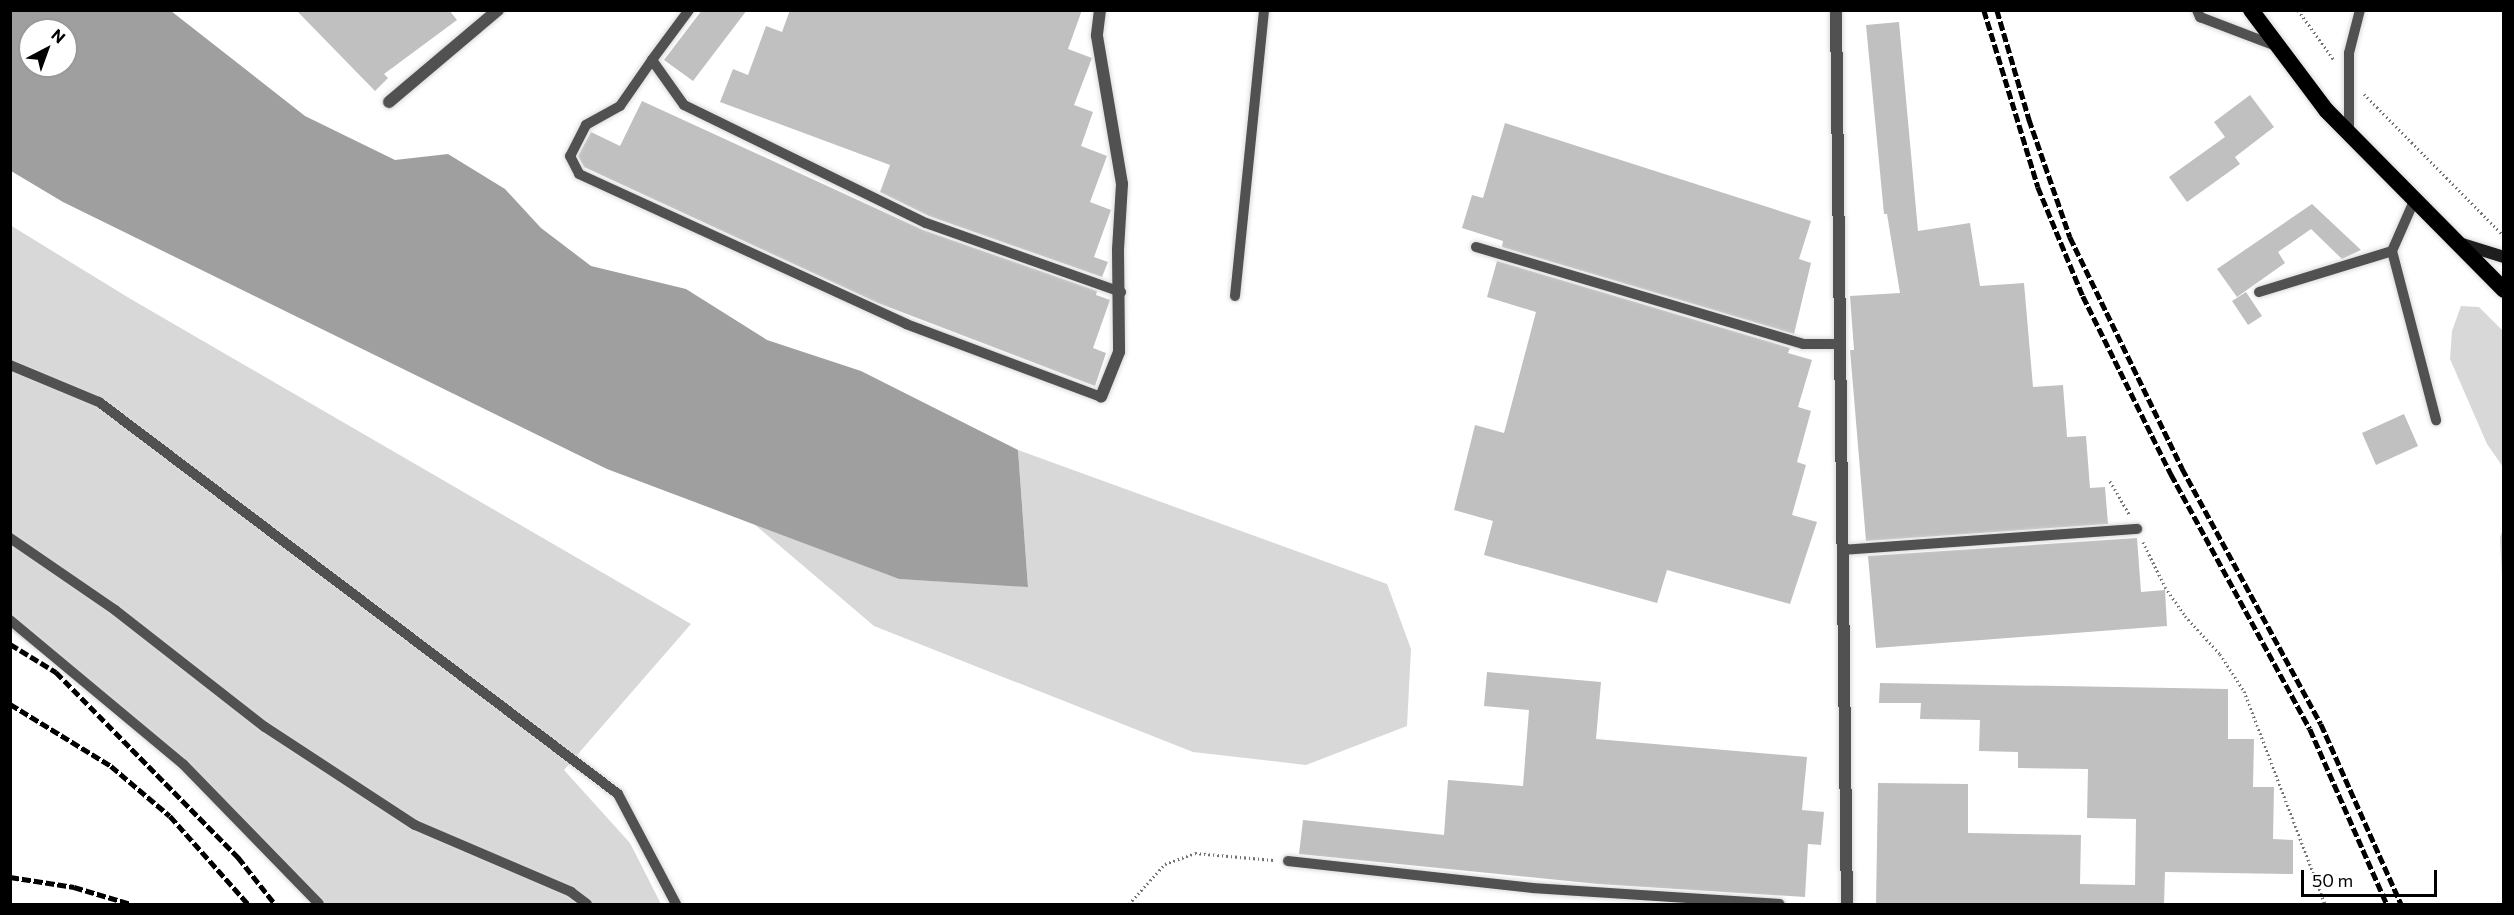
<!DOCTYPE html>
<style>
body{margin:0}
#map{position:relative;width:2514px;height:915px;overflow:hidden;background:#fff;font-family:Commissioner,sans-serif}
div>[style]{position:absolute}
.green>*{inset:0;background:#d8d8d8}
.water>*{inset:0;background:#9f9f9f}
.building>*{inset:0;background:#c0c0c0}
.path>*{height:3px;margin-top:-1.5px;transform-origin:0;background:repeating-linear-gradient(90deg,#737373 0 1.5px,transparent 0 4.5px)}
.roads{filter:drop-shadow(0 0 2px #dbdbdb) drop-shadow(0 0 2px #dbdbdb)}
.service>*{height:10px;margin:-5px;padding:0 5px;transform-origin:5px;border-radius:5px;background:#515151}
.minor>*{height:12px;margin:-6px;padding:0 6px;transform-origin:6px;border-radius:6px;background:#515151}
.secondary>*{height:12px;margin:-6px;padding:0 6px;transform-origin:6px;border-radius:6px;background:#1e1e1e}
.trunk>*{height:16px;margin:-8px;padding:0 8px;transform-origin:8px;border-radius:8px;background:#000}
.rail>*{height:4.5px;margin-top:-2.25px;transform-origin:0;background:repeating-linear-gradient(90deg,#000 0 9px,transparent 0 12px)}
span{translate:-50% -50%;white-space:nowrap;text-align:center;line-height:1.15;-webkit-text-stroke:5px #fff;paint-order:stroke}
.frame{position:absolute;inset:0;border:12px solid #000;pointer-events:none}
.north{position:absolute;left:18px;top:18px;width:60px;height:60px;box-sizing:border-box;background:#fff;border:2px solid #999;border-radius:50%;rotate:41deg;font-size:16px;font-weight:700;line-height:24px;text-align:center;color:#000}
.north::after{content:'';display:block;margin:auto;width:21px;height:27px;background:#000;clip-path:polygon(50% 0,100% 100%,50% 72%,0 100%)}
.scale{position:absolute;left:2301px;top:870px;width:136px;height:27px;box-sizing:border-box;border:3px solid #000;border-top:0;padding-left:8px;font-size:18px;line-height:21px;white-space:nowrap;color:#000;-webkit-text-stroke:4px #fff;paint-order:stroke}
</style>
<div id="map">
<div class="green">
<div style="clip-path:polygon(10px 225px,129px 298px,691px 624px,564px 770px,630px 843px,661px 904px,320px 904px,184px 759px,11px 630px)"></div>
<div style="clip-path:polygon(2461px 306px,2479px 307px,2503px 331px,2503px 467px,2487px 444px,2450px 359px,2452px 331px)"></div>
<div style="clip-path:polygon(1018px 450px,1387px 584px,1411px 649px,1407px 726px,1306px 765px,1193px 752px,874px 626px,754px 524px,899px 579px,1028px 586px)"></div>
<div style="clip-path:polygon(2503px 530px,2503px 597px,2500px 537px)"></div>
</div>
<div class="water">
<div style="clip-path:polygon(evenodd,11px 10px,171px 11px,305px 116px,395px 160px,448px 154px,505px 189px,541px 228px,591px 266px,686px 289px,767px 340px,861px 371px,1018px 450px,1028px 587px,899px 579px,607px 469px,63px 202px,11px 171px,11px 10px,30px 30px,66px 30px,66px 66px,30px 66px,30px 30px)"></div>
</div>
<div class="building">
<div style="clip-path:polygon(296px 10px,449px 10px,457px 20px,384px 74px,388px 78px,375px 91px)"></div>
<div style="clip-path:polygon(702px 10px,747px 10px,693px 81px,664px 60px)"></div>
<div style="clip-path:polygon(790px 10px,1082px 10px,1068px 49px,1092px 58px,1074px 105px,1093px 112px,1081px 146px,1107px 156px,1090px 202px,1111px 210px,1094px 257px,1108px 262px,1102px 277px,929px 216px,880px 192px,890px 165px,720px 102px,733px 69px,748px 75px,766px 26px,782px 32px)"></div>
<div style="clip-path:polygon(1899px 22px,1918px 231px,1970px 223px,1980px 286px,2024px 283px,2033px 387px,2063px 385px,2067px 437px,2086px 436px,2090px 488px,2105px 487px,2108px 524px,1866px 541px,1850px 350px,1854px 350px,1850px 296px,1900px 293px,1887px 214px,1884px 214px,1866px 25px)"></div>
<div style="clip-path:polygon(2250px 95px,2274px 127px,2235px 157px,2240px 164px,2187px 202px,2169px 177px,2225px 137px,2214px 122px)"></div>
<div style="clip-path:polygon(642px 101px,923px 230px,1097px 291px,1096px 295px,1110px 300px,1093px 348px,1106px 353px,1095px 386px,878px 303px,584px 167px,578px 156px,591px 132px,620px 146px)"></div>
<div style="clip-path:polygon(1505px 123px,1811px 221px,1799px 259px,1811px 263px,1794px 334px,1502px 247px,1503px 241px,1462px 228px,1472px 195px,1483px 198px)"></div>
<div style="clip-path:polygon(2312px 204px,2361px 250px,2342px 259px,2311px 229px,2278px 252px,2285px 263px,2237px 297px,2217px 269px)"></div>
<div style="clip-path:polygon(1497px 261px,1790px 348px,1788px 353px,1812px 360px,1798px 407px,1811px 411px,1797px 462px,1806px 465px,1792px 515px,1817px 522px,1790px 604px,1667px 570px,1657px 603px,1484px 555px,1493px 521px,1454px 510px,1475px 425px,1504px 433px,1536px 312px,1487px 297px)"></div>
<div style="clip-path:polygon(2246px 292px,2262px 316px,2248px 325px,2232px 301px)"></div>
<div style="clip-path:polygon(2404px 414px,2418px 446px,2376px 465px,2362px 433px)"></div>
<div style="clip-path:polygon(2137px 538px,2141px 592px,2165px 590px,2167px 626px,1876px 648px,1868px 556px)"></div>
<div style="clip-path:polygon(1487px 672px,1601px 682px,1596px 739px,1807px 757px,1802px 810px,1824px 812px,1821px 845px,1808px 844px,1805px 897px,1598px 884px,1299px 854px,1303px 820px,1444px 835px,1448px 780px,1523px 786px,1529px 710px,1484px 706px)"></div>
<div style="clip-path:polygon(1880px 683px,2228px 689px,2228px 739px,2254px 739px,2253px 787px,2274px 787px,2273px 839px,2293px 840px,2293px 874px,2165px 872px,2164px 904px,1876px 904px,1878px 783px,1968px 784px,1968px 833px,2081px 835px,2080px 884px,2135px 885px,2136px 819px,2087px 818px,2088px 769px,2018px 768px,2018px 752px,1979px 751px,1980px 720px,1920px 719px,1921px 703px,1879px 703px)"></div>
</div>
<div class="path">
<div style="left:2298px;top:10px;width:62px;rotate:54.2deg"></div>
<div style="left:2364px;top:94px;width:199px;rotate:45.4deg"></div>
<div style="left:2110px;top:481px;width:39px;rotate:60deg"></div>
<div style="left:2143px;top:542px;width:50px;rotate:63.9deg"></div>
<div style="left:2165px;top:587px;width:35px;rotate:55deg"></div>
<div style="left:2185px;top:616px;width:52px;rotate:47.4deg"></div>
<div style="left:2220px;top:654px;width:44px;rotate:57deg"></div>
<div style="left:2244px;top:691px;width:228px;rotate:69.2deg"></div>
<div style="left:1129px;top:904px;width:54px;rotate:-48deg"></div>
<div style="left:1165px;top:864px;width:32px;rotate:-20deg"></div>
<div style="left:1195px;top:853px;width:79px;rotate:5.1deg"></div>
</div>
<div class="roads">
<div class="service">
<div style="left:689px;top:10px;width:62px;rotate:126.5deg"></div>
<div style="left:652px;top:60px;width:55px;rotate:54.6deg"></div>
<div style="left:684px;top:105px;width:269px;rotate:26deg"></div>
<div style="left:926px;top:223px;width:207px;rotate:19.5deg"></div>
<div style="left:2197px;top:10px;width:8px;rotate:67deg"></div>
<div style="left:2200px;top:17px;width:81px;rotate:20.9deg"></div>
<div style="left:652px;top:60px;width:56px;rotate:124.8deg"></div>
<div style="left:620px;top:106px;width:39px;rotate:151deg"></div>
<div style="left:586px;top:125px;width:35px;rotate:117deg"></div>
<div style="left:570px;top:156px;width:20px;rotate:63deg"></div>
<div style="left:579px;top:174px;width:360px;rotate:24.6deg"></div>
<div style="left:906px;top:324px;width:208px;rotate:20.5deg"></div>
<div style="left:2349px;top:135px;width:82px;rotate:-90deg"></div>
<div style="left:2349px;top:53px;width:44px;rotate:-75.7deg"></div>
<div style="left:2414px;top:201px;width:55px;rotate:113.7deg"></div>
<div style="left:2392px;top:251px;width:175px;rotate:75.4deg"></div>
<div style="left:1476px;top:247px;width:341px;rotate:16.5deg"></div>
<div style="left:1803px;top:344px;width:37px"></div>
<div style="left:2259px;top:292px;width:139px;rotate:-17.1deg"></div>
<div style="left:1235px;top:296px;width:287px;rotate:-84.2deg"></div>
<div style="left:10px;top:365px;width:96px;rotate:22.6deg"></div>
<div style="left:99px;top:402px;width:650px;rotate:37.06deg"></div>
<div style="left:618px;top:794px;width:124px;rotate:62.2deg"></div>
<div style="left:10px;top:538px;width:127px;rotate:34.4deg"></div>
<div style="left:115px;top:610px;width:190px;rotate:38deg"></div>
<div style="left:265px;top:727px;width:179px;rotate:33.2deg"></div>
<div style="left:415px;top:825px;width:170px;rotate:23.2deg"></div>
<div style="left:571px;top:892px;width:20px;rotate:37deg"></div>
<div style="left:1843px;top:550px;width:295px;rotate:-4.1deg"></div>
<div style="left:10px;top:620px;width:225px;rotate:39.8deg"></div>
<div style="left:183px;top:764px;width:195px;rotate:45.8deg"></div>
<div style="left:1288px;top:861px;width:246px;rotate:6.3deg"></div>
<div style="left:1533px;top:888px;width:247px;rotate:3.7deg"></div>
</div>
<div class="minor">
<div style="left:1100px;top:10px;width:26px;rotate:97deg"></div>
<div style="left:1097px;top:36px;width:150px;rotate:80.4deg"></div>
<div style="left:1122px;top:184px;width:66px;rotate:93.5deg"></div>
<div style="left:1118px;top:250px;width:102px;rotate:89.4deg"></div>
<div style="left:1119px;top:352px;width:48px;rotate:111.8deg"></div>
<div style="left:1836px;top:10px;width:894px;rotate:89.3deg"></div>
<div style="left:389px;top:102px;width:143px;rotate:-40.2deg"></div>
</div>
<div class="secondary">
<div style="left:2459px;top:243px;width:47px;rotate:17.3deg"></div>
</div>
<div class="trunk">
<div style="left:2251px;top:10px;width:125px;rotate:53.1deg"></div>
<div style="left:2326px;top:110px;width:253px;rotate:45.3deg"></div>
</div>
</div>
<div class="rail">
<div style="left:1984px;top:10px;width:185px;rotate:73deg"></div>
<div style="left:2038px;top:187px;width:118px;rotate:67.6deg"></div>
<div style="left:2083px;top:296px;width:199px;rotate:63.7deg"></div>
<div style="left:2171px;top:474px;width:290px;rotate:61.4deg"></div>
<div style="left:2310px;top:729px;width:191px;rotate:66.3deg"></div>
<div style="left:1997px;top:10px;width:114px;rotate:73.6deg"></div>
<div style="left:2029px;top:119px;width:125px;rotate:70.8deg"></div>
<div style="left:2070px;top:237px;width:257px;rotate:64.1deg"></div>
<div style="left:2182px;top:468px;width:291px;rotate:61.5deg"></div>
<div style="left:2321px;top:724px;width:197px;rotate:66deg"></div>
<div style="left:10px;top:644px;width:54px;rotate:31.3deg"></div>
<div style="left:56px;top:672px;width:260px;rotate:45.5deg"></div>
<div style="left:238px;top:857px;width:60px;rotate:51.8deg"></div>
<div style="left:10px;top:704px;width:119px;rotate:31.5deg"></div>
<div style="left:111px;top:766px;width:77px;rotate:40.3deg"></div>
<div style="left:170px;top:816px;width:118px;rotate:48.4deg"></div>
<div style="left:10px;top:877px;width:65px;rotate:8.9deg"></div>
<div style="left:74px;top:887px;width:59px;rotate:16.6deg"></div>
</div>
<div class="frame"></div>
<div class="north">N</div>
<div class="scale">50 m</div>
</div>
